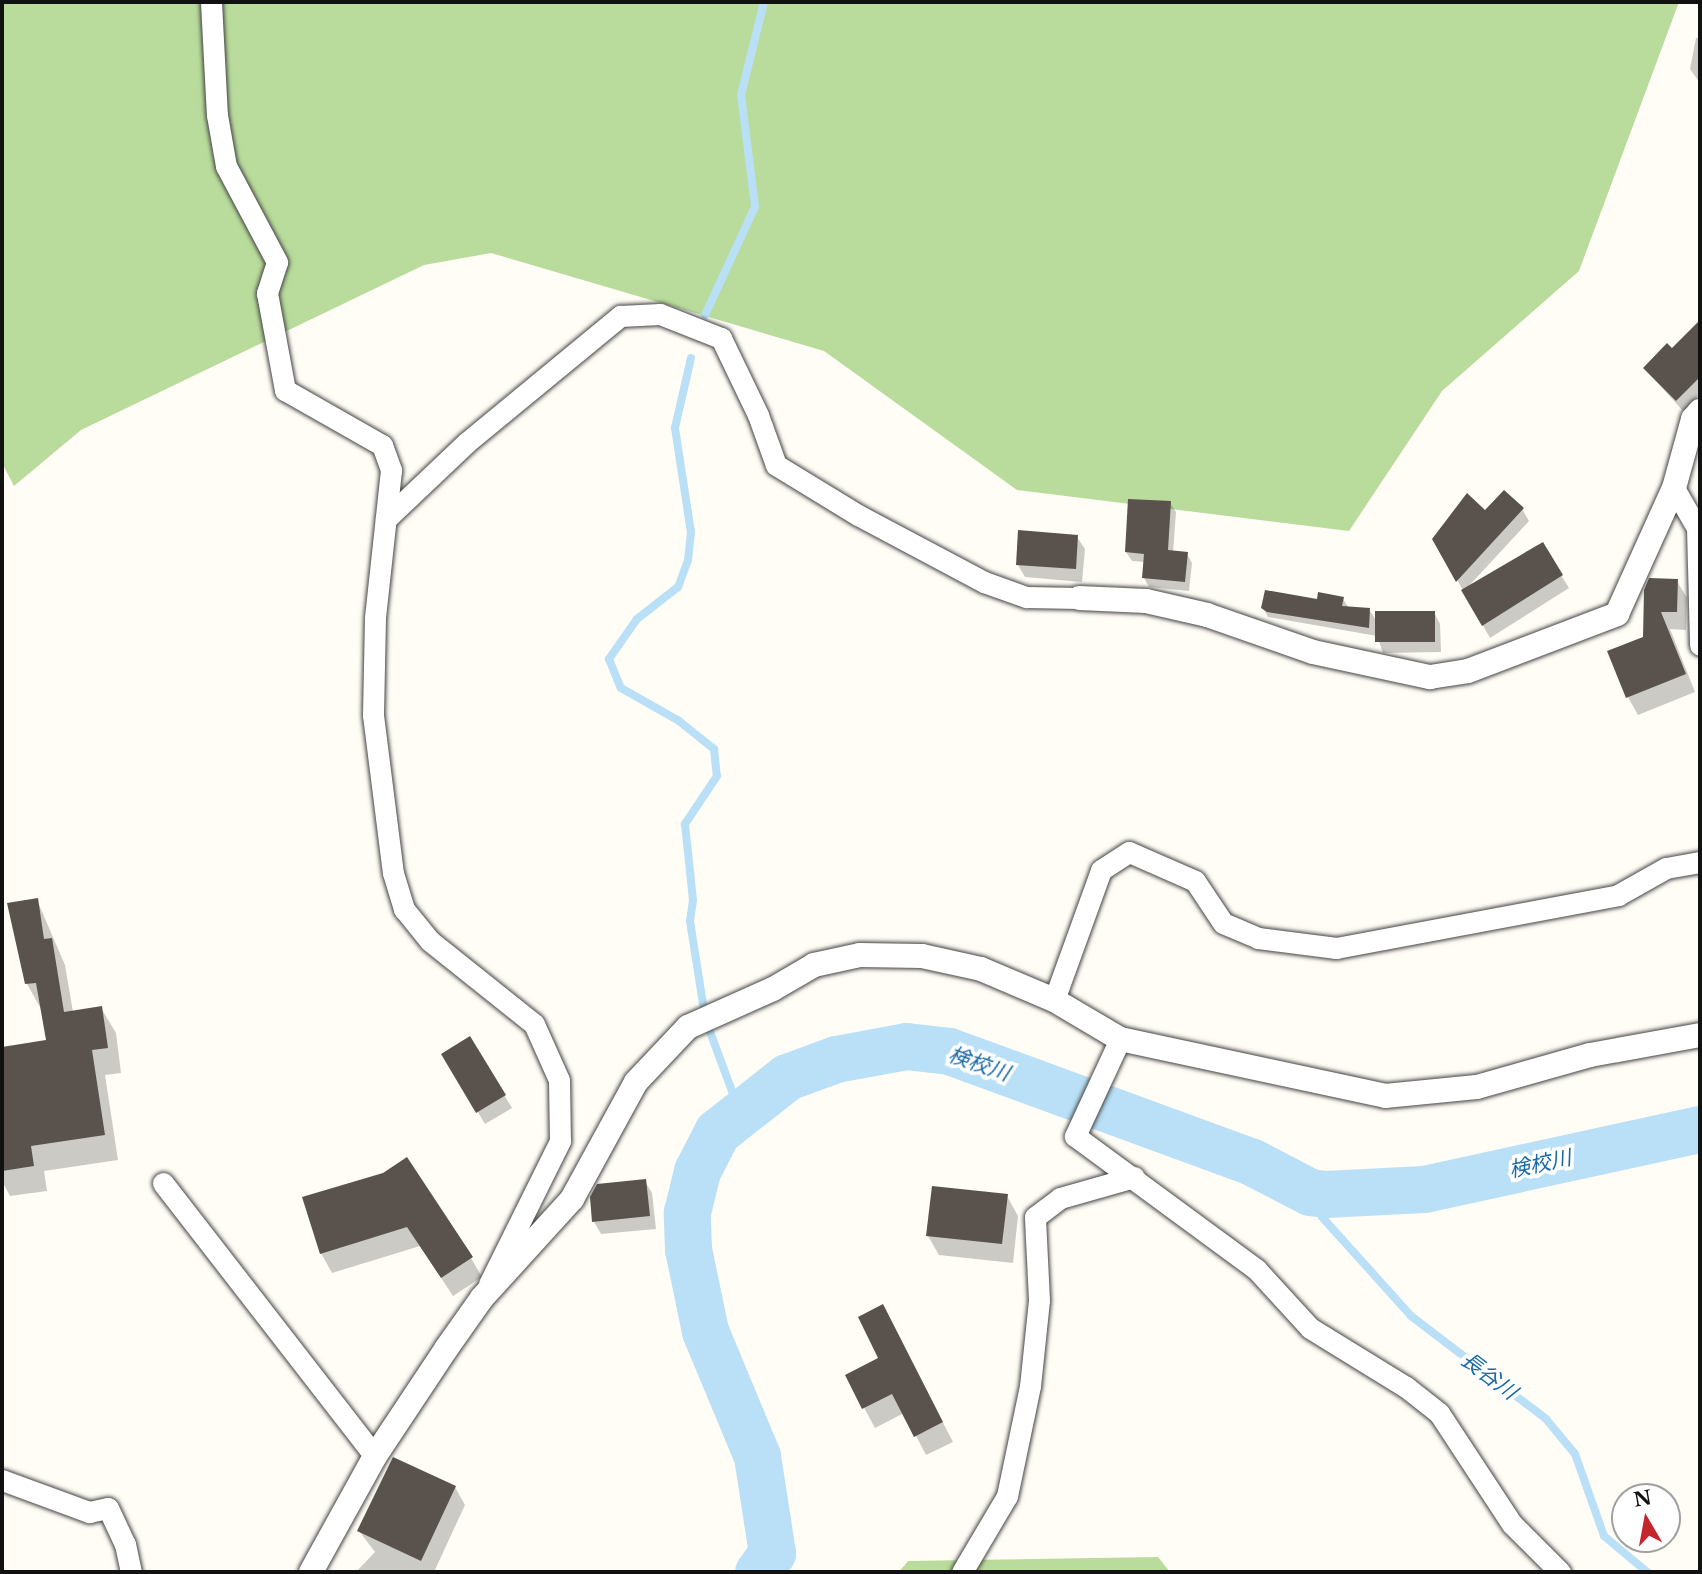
<!DOCTYPE html>
<meta charset="utf-8">
<style>
body{margin:0}
#map{position:relative;width:1702px;height:1574px;overflow:hidden;background:#fffdf5;font-family:"Libre Baskerville","Noto Sans JP",serif}
div>[style]{position:absolute}
.forest>*{inset:0;background:#b9dc9c}
.shadow>*{inset:0;background:#0003}
.stream>*{height:8px;margin:-4px;padding:0 4px;transform-origin:4px;border-radius:4px;background:#b9e0f7}
.river>*{height:47px;margin:-23.5px;padding:0 23.5px;transform-origin:23.5px;border-radius:23.5px;background:#b9e0f7}
.building>*{inset:0;background:#5a524d}
.roads{filter:drop-shadow(0 0 2px #444) drop-shadow(0 0 2px #444)}
.minor>*{height:21px;margin:-10.5px;padding:0 10.5px;transform-origin:10.5px;border-radius:10.5px;background:#fff}
.tertiary>*{height:24px;margin:-12px;padding:0 12px;transform-origin:12px;border-radius:12px;background:#fff}
span{translate:-50% -50%;white-space:nowrap;text-align:center;line-height:1.15;-webkit-text-stroke:7px #fff;paint-order:stroke}
.water-label{font-size:21px;color:#1768a6;font-style:italic}
.frame{position:absolute;inset:0;border:4px solid #111;pointer-events:none}
.north{position:absolute;left:1611px;top:1483px;width:70px;height:70px;box-sizing:border-box;background:#fff;border:2px solid #a0a0a0;border-radius:50%;rotate:350deg;font-size:19px;font-weight:700;line-height:28px;text-align:center;color:#111}
.north::after{content:'';display:block;margin:auto;width:24px;height:32px;background:#c4262e;clip-path:polygon(50% 0,100% 100%,50% 72%,0 100%)}
</style>
<div id="map">
<div class="forest">
<div style="clip-path:polygon(2px 2px,1679px 2px,1579px 271px,1442px 391px,1349px 531px,1017px 490px,824px 351px,491px 253px,424px 265px,81px 430px,14px 486px,2px 463px)"></div>
<div style="clip-path:polygon(1158px 1557px,1170px 1572px,899px 1572px,908px 1561px)"></div>
</div>
<div class="shadow">
<div style="clip-path:polygon(1696px 38px,1700px 38px,1700px 83px,1690px 69px)"></div>
<div style="clip-path:polygon(1698px 325px,1700px 393px,1684px 412px,1645px 369px,1672px 351px)"></div>
<div style="clip-path:polygon(1170px 503px,1176px 512px,1173px 553px,1187px 554px,1192px 563px,1189px 591px,1149px 587px,1144px 578px,1145px 562px,1132px 561px,1126px 552px)"></div>
<div style="clip-path:polygon(1522px 509px,1529px 521px,1467px 588px,1542px 544px,1569px 588px,1490px 638px,1434px 539px,1485px 513px)"></div>
<div style="clip-path:polygon(1077px 537px,1085px 549px,1082px 582px,1025px 577px,1018px 565px)"></div>
<div style="clip-path:polygon(1677px 581px,1687px 598px,1686px 630px,1670px 629px,1695px 692px,1638px 715px,1628px 697px,1644px 638px)"></div>
<div style="clip-path:polygon(1343px 599px,1349px 608px,1369px 609px,1377px 622px,1434px 612px,1440px 624px,1441px 652px,1383px 653px,1377px 636px,1268px 617px,1263px 608px)"></div>
<div style="clip-path:polygon(37px 900px,65px 965px,73px 1012px,101px 1008px,116px 1033px,121px 1073px,105px 1075px,118px 1160px,44px 1171px,47px 1191px,10px 1196px,2px 1181px,2px 1048px,48px 1041px,41px 1009px,27px 984px)"></div>
<div style="clip-path:polygon(470px 1038px,512px 1108px,485px 1124px,443px 1054px)"></div>
<div style="clip-path:polygon(384px 1174px,471px 1258px,482px 1277px,453px 1296px,420px 1246px,332px 1273px,321px 1253px)"></div>
<div style="clip-path:polygon(645px 1181px,652px 1193px,656px 1229px,601px 1234px,594px 1222px)"></div>
<div style="clip-path:polygon(1007px 1196px,1018px 1216px,1013px 1263px,939px 1255px,928px 1236px)"></div>
<div style="clip-path:polygon(893px 1326px,953px 1442px,926px 1455px,904px 1413px,875px 1428px,847px 1376px,881px 1359px)"></div>
<div style="clip-path:polygon(455px 1487px,465px 1505px,434px 1572px,356px 1572px,375px 1552px,359px 1531px)"></div>
</div>
<div class="stream">
<div style="left:705px;top:315px;width:119px;rotate:-65.2deg"></div>
<div style="left:755px;top:207px;width:113px;rotate:-97.1deg"></div>
<div style="left:741px;top:95px;width:96px;rotate:-76.1deg"></div>
<div style="left:691px;top:358px;width:72px;rotate:102.9deg"></div>
<div style="left:675px;top:428px;width:105px;rotate:81.3deg"></div>
<div style="left:691px;top:532px;width:28px;rotate:96deg"></div>
<div style="left:688px;top:560px;width:29px;rotate:110deg"></div>
<div style="left:678px;top:587px;width:52px;rotate:142deg"></div>
<div style="left:637px;top:619px;width:49px;rotate:125deg"></div>
<div style="left:609px;top:659px;width:31px;rotate:68deg"></div>
<div style="left:621px;top:688px;width:67px;rotate:29.6deg"></div>
<div style="left:679px;top:721px;width:45px;rotate:38.7deg"></div>
<div style="left:714px;top:749px;width:27px;rotate:84deg"></div>
<div style="left:717px;top:776px;width:58px;rotate:123.7deg"></div>
<div style="left:685px;top:824px;width:76px;rotate:84deg"></div>
<div style="left:693px;top:900px;width:21px;rotate:98deg"></div>
<div style="left:690px;top:921px;width:84px;rotate:81.1deg"></div>
<div style="left:709px;top:1029px;width:69px;rotate:69.7deg"></div>
<div style="left:733px;top:1094px;width:17px;rotate:57deg"></div>
<div style="left:1310px;top:1192px;width:28px;rotate:64deg"></div>
<div style="left:1322px;top:1217px;width:133px;rotate:48deg"></div>
<div style="left:1411px;top:1316px;width:170px;rotate:37.3deg"></div>
<div style="left:1546px;top:1419px;width:45px;rotate:50.4deg"></div>
<div style="left:1575px;top:1454px;width:87px;rotate:70.5deg"></div>
<div style="left:1604px;top:1536px;width:56px;rotate:39.9deg"></div>
</div>
<div class="river">
<div style="left:758px;top:1572px;width:24px;rotate:-54deg"></div>
<div style="left:772px;top:1553px;width:98px;rotate:-98.8deg"></div>
<div style="left:757px;top:1456px;width:135px;rotate:-112.6deg"></div>
<div style="left:705px;top:1331px;width:84px;rotate:-101.7deg"></div>
<div style="left:688px;top:1249px;width:37px;rotate:-92deg"></div>
<div style="left:687px;top:1212px;width:42px;rotate:-76.3deg"></div>
<div style="left:697px;top:1171px;width:44px;rotate:-62.9deg"></div>
<div style="left:717px;top:1132px;width:89px;rotate:-38.2deg"></div>
<div style="left:787px;top:1077px;width:52px;rotate:-20.2deg"></div>
<div style="left:836px;top:1059px;width:71px;rotate:-10.5deg"></div>
<div style="left:906px;top:1046px;width:43px;rotate:6.6deg"></div>
<div style="left:949px;top:1051px;width:323px;rotate:20.1deg"></div>
<div style="left:1252px;top:1162px;width:65px;rotate:27.3deg"></div>
<div style="left:1310px;top:1192px;width:15px;rotate:8deg"></div>
<div style="left:1325px;top:1194px;width:99px;rotate:-2.9deg"></div>
<div style="left:1424px;top:1189px;width:282px;rotate:-12.3deg"></div>
</div>
<div class="building">
<div style="clip-path:polygon(1700px 320px,1700px 377px,1676px 401px,1643px 368px,1667px 343px,1672px 348px)"></div>
<div style="clip-path:polygon(1504px 490px,1524px 508px,1456px 582px,1432px 539px,1467px 493px,1485px 510px)"></div>
<div style="clip-path:polygon(1128px 499px,1171px 501px,1168px 550px,1188px 552px,1185px 582px,1142px 578px,1144px 554px,1125px 552px)"></div>
<div style="clip-path:polygon(1018px 530px,1078px 535px,1076px 569px,1016px 565px)"></div>
<div style="clip-path:polygon(1543px 542px,1563px 575px,1482px 626px,1461px 590px)"></div>
<div style="clip-path:polygon(1649px 578px,1678px 579px,1677px 612px,1661px 612px,1686px 674px,1626px 698px,1607px 651px,1643px 637px,1644px 590px)"></div>
<div style="clip-path:polygon(1265px 590px,1317px 599px,1318px 592px,1344px 597px,1342px 606px,1370px 608px,1369px 628px,1267px 612px,1261px 608px)"></div>
<div style="clip-path:polygon(1375px 611px,1435px 611px,1435px 642px,1375px 642px)"></div>
<div style="clip-path:polygon(38px 898px,44px 939px,52px 938px,64px 1012px,102px 1006px,108px 1048px,92px 1050px,105px 1135px,31px 1146px,34px 1166px,2px 1171px,2px 1047px,46px 1040px,36px 983px,25px 984px,7px 903px)"></div>
<div style="clip-path:polygon(470px 1036px,506px 1095px,476px 1113px,441px 1054px)"></div>
<div style="clip-path:polygon(407px 1157px,473px 1257px,441px 1278px,407px 1227px,320px 1254px,302px 1197px,383px 1173px)"></div>
<div style="clip-path:polygon(646px 1179px,650px 1216px,592px 1222px,590px 1197px,597px 1184px)"></div>
<div style="clip-path:polygon(932px 1186px,1008px 1194px,1002px 1244px,926px 1236px)"></div>
<div style="clip-path:polygon(883px 1304px,943px 1422px,914px 1437px,892px 1394px,862px 1409px,845px 1375px,878px 1358px,858px 1317px)"></div>
<div style="clip-path:polygon(393px 1457px,456px 1486px,421px 1561px,357px 1531px)"></div>
</div>
<div class="roads">
<div class="minor">
<div style="left:211px;top:2px;width:113px;rotate:87deg"></div>
<div style="left:217px;top:115px;width:52px;rotate:80deg"></div>
<div style="left:226px;top:166px;width:109px;rotate:62deg"></div>
<div style="left:277px;top:262px;width:33px;rotate:108deg"></div>
<div style="left:267px;top:293px;width:99px;rotate:79.5deg"></div>
<div style="left:285px;top:390px;width:112px;rotate:29.6deg"></div>
<div style="left:382px;top:445px;width:27px;rotate:70deg"></div>
<div style="left:391px;top:470px;width:149px;rotate:96.2deg"></div>
<div style="left:375px;top:618px;width:97px;rotate:91.2deg"></div>
<div style="left:373px;top:715px;width:159px;rotate:82.8deg"></div>
<div style="left:393px;top:873px;width:38px;rotate:73deg"></div>
<div style="left:404px;top:909px;width:41px;rotate:50.9deg"></div>
<div style="left:430px;top:941px;width:133px;rotate:38.6deg"></div>
<div style="left:534px;top:1024px;width:61px;rotate:65.9deg"></div>
<div style="left:559px;top:1080px;width:61px;rotate:89.1deg"></div>
<div style="left:560px;top:1141px;width:160px;rotate:116.4deg"></div>
<div style="left:1674px;top:488px;width:46px;rotate:60.1deg"></div>
<div style="left:1697px;top:528px;width:117px;rotate:88.5deg"></div>
<div style="left:386px;top:519px;width:110px;rotate:-43.5deg"></div>
<div style="left:466px;top:443px;width:200px;rotate:-39.5deg"></div>
<div style="left:620px;top:316px;width:40px;rotate:-2.9deg"></div>
<div style="left:660px;top:314px;width:66px;rotate:21.5deg"></div>
<div style="left:721px;top:338px;width:85px;rotate:64.3deg"></div>
<div style="left:758px;top:415px;width:53px;rotate:70.2deg"></div>
<div style="left:776px;top:465px;width:96px;rotate:31.4deg"></div>
<div style="left:858px;top:515px;width:143px;rotate:28deg"></div>
<div style="left:984px;top:582px;width:45px;rotate:19.7deg"></div>
<div style="left:1026px;top:597px;width:53px;rotate:1.1deg"></div>
<div style="left:1054px;top:1000px;width:138px;rotate:-70.1deg"></div>
<div style="left:1101px;top:870px;width:33px;rotate:-33deg"></div>
<div style="left:1129px;top:852px;width:72px;rotate:23.7deg"></div>
<div style="left:1195px;top:881px;width:50px;rotate:56.3deg"></div>
<div style="left:1223px;top:923px;width:38px;rotate:23deg"></div>
<div style="left:1258px;top:938px;width:79px;rotate:7.3deg"></div>
<div style="left:1336px;top:948px;width:287px;rotate:-10.6deg"></div>
<div style="left:1618px;top:895px;width:55px;rotate:-29.4deg"></div>
<div style="left:1666px;top:868px;width:35px;rotate:-10deg"></div>
<div style="left:1120px;top:1039px;width:107px;rotate:114.9deg"></div>
<div style="left:1075px;top:1136px;width:225px;rotate:36.3deg"></div>
<div style="left:1256px;top:1269px;width:80px;rotate:47.5deg"></div>
<div style="left:1310px;top:1328px;width:113px;rotate:31.6deg"></div>
<div style="left:1406px;top:1387px;width:42px;rotate:38.2deg"></div>
<div style="left:1439px;top:1413px;width:133px;rotate:56.7deg"></div>
<div style="left:1512px;top:1524px;width:68px;rotate:45deg"></div>
<div style="left:163px;top:1183px;width:346px;rotate:52.2deg"></div>
<div style="left:2px;top:1480px;width:93px;rotate:20.2deg"></div>
<div style="left:89px;top:1512px;width:19px;rotate:-12deg"></div>
<div style="left:108px;top:1508px;width:40px;rotate:65deg"></div>
<div style="left:125px;top:1544px;width:29px;rotate:78deg"></div>
<div style="left:962px;top:1572px;width:88px;rotate:-59.4deg"></div>
<div style="left:1007px;top:1496px;width:112px;rotate:-78.2deg"></div>
<div style="left:1030px;top:1386px;width:86px;rotate:-84deg"></div>
<div style="left:1039px;top:1300px;width:83px;rotate:-92.8deg"></div>
<div style="left:1035px;top:1217px;width:31px;rotate:-37deg"></div>
<div style="left:1060px;top:1198px;width:77px;rotate:-15.8deg"></div>
</div>
<div class="tertiary">
<div style="left:1079px;top:598px;width:67px;rotate:2.6deg"></div>
<div style="left:1146px;top:601px;width:63px;rotate:12.9deg"></div>
<div style="left:1207px;top:615px;width:112px;rotate:19.2deg"></div>
<div style="left:1313px;top:652px;width:120px;rotate:12.1deg"></div>
<div style="left:1430px;top:677px;width:38px;rotate:-9deg"></div>
<div style="left:1468px;top:671px;width:160px;rotate:-20.9deg"></div>
<div style="left:1617px;top:614px;width:138px;rotate:-65.7deg"></div>
<div style="left:1674px;top:488px;width:72px;rotate:-74.6deg"></div>
<div style="left:1693px;top:419px;width:11px;rotate:-49deg"></div>
<div style="left:311px;top:1572px;width:132px;rotate:-61.1deg"></div>
<div style="left:375px;top:1456px;width:128px;rotate:-56.4deg"></div>
<div style="left:446px;top:1349px;width:62px;rotate:-54.8deg"></div>
<div style="left:482px;top:1298px;width:134px;rotate:-47.7deg"></div>
<div style="left:572px;top:1199px;width:133px;rotate:-61.3deg"></div>
<div style="left:636px;top:1082px;width:76px;rotate:-46.6deg"></div>
<div style="left:688px;top:1027px;width:93px;rotate:-24.1deg"></div>
<div style="left:773px;top:989px;width:48px;rotate:-30.3deg"></div>
<div style="left:814px;top:965px;width:47px;rotate:-12.3deg"></div>
<div style="left:860px;top:955px;width:62px;rotate:0.9deg"></div>
<div style="left:922px;top:956px;width:60px;rotate:12.4deg"></div>
<div style="left:981px;top:969px;width:79px;rotate:23deg"></div>
<div style="left:1054px;top:1000px;width:77px;rotate:30.6deg"></div>
<div style="left:1120px;top:1039px;width:271px;rotate:12.1deg"></div>
<div style="left:1385px;top:1096px;width:92px;rotate:-5.6deg"></div>
<div style="left:1477px;top:1087px;width:117px;rotate:-15.8deg"></div>
<div style="left:1590px;top:1055px;width:112px;rotate:-10.3deg"></div>
</div>
</div>
<div class="water-label">
<span style="left:979px;top:1064px;rotate:19deg">検校川</span>
<span style="left:1540px;top:1164px;rotate:-12deg">検校川</span>
<span style="left:1489px;top:1376px;rotate:37deg">長谷川</span>
</div>
<div class="frame"></div>
<div class="north">N</div>
</div>
